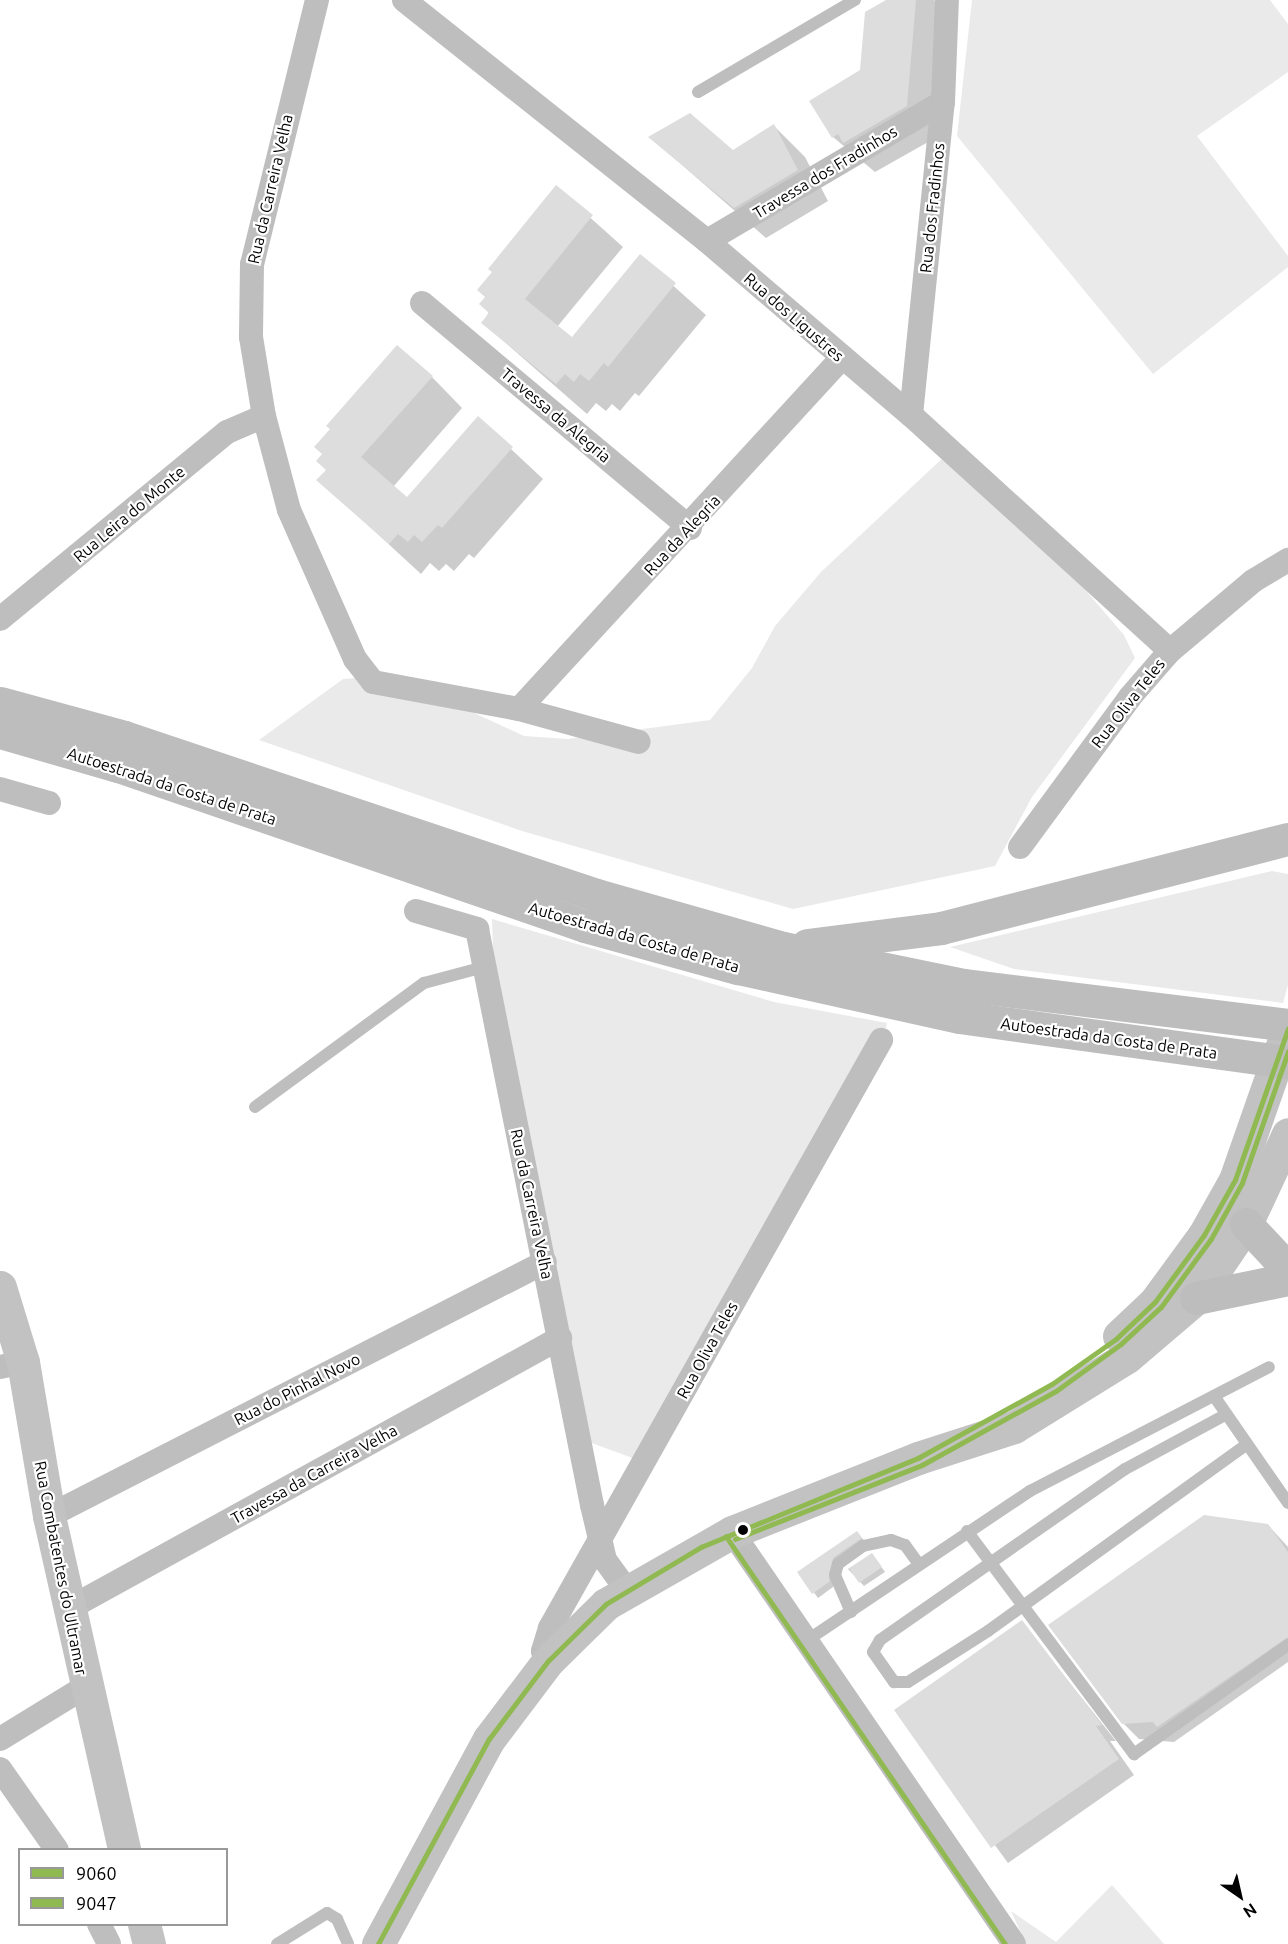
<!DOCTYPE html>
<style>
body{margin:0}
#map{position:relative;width:1288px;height:1944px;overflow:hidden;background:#fff;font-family:Ubuntu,sans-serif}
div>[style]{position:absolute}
.green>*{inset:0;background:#eaeaea}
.shadow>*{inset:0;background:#0003}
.building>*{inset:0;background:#ddd}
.service>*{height:12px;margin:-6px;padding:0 6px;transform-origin:6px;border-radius:6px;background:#bebebe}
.minor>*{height:24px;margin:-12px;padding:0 12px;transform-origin:12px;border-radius:12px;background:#bebebe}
.secondary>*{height:33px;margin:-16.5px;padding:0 16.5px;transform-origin:16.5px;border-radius:16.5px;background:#c2c2c2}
.motorway>*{height:33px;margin:-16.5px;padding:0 16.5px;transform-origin:16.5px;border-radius:16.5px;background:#bdbdbd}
.bus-1>*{height:4.5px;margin:-2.25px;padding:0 2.25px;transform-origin:2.25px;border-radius:2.25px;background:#90ba51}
.bus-2>*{height:4.5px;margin:-2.25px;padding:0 2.25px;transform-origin:2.25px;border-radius:2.25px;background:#90ba51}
.dots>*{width:16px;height:16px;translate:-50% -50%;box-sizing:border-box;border:3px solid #fff;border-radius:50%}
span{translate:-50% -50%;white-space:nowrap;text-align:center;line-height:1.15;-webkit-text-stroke:4.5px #fff;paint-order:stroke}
.street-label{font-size:16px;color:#000}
.legend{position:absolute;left:18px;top:1848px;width:210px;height:78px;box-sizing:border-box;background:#fff;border:2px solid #999;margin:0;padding:8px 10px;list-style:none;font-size:18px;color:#000}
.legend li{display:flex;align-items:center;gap:12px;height:30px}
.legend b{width:30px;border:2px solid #999}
.north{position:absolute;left:1210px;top:1866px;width:60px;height:60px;-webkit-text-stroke:4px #fff;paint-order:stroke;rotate:146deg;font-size:16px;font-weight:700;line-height:24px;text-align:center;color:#000}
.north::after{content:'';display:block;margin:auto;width:21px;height:27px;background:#000;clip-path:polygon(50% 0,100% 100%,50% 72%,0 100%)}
</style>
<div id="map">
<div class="green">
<div style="clip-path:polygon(972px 0,1270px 0,1288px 24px,1288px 72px,1197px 136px,1288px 256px,1288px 267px,1153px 374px,957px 136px)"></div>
<div style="clip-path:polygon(947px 454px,1076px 579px,1124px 635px,1135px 658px,1032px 797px,995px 866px,793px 909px,522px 831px,259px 740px,343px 679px,369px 677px,459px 706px,524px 736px,568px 739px,710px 720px,752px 668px,775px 626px,821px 572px)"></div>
<div style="clip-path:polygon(1272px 871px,1288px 874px,1288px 985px,1283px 1003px,1014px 969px,950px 947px)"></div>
<div style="clip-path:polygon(492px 919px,774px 1002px,887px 1023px,875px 1073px,646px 1463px,581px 1439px,497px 1063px)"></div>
<div style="clip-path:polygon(1112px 1885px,1164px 1944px,1026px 1944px,1011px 1911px,1056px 1942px)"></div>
</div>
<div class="shadow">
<div style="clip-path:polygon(889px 0,934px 0,948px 14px,937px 137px,875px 172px,833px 137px)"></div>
<div style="clip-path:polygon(774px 126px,805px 157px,828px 201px,766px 238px,651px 138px,733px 152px)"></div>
<div style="clip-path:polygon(556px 187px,623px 247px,557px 327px,572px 339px,640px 256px,706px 315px,639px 396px,635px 393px,620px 411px,612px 404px,606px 411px,596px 403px,587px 414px,483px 323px)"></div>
<div style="clip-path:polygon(432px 377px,462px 408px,393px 487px,407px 499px,478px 418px,543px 479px,474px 558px,469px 554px,454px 571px,446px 564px,439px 571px,430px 563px,421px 574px,319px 480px)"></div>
<div style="clip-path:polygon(1268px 1525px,1288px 1547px,1288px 1662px,1174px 1742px,1139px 1739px,1123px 1723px)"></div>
<div style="clip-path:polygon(857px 1532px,866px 1543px,837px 1563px,833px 1587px,818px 1598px,799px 1572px)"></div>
<div style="clip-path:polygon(872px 1554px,885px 1572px,864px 1586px,848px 1569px)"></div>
<div style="clip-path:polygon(1021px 1622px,1116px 1741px,1110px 1741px,1134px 1775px,1008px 1863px,896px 1710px)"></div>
</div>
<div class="building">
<div style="clip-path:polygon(886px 0,916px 0,907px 106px,843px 143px,838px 134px,832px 138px,809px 101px,860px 70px,865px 12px)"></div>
<div style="clip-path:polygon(690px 113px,733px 150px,774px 124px,798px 170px,734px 208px,648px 137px)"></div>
<div style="clip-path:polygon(556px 185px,593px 215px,525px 299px,572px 337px,640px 254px,676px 283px,608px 367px,604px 363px,589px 381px,580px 374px,574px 382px,565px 374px,556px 384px,481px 323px,489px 313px,479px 304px,485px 297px,477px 290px,492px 272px,488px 269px)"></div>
<div style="clip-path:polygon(397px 345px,433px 376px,361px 457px,407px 497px,478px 416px,513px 447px,442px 528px,438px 525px,422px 542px,414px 535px,408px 542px,398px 534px,389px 544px,316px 480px,326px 470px,316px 461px,322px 454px,314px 447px,330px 429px,326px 426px)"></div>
<div style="clip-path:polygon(1204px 1515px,1268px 1524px,1288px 1552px,1288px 1637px,1157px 1727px,1153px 1722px,1122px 1724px,1048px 1625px)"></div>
<div style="clip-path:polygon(857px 1531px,862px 1538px,833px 1558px,829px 1582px,812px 1594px,797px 1572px)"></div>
<div style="clip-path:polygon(872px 1553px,882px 1567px,859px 1583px,849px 1568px,845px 1571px)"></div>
<div style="clip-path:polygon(1022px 1620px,1102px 1725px,1096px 1726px,1119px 1759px,991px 1848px,894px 1710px)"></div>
</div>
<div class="service">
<div style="left:698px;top:92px;width:182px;rotate:-30.4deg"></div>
<div style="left:255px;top:1107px;width:210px;rotate:-36.3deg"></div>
<div style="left:424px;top:983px;width:62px;rotate:-14.9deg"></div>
<div style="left:1214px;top:1396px;width:130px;rotate:55.3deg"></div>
<div style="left:1225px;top:1415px;width:114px;rotate:151.6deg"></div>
<div style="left:1125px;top:1469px;width:299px;rotate:145.1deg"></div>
<div style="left:880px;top:1640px;width:14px;rotate:120deg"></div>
<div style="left:873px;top:1652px;width:37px;rotate:55deg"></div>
<div style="left:894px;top:1682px;width:14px"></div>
<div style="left:908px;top:1682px;width:95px;rotate:-32.5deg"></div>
<div style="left:988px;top:1631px;width:319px;rotate:-35.8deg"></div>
<div style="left:967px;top:1531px;width:279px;rotate:53.2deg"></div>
<div style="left:1134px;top:1754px;width:189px;rotate:-35.3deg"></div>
<div style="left:851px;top:1612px;width:40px;rotate:-113.4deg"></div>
<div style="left:835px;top:1575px;width:11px;rotate:-75deg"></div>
<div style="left:838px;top:1564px;width:31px;rotate:-36deg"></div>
<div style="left:863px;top:1546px;width:29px;rotate:-12deg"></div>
<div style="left:891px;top:1540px;width:15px;rotate:20deg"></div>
<div style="left:905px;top:1545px;width:24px;rotate:54deg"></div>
<div style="left:806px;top:1641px;width:270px;rotate:-33.8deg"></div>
<div style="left:1030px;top:1491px;width:269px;rotate:-27.4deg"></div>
<div style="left:277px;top:1944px;width:59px;rotate:-31.8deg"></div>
<div style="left:327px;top:1913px;width:12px;rotate:31deg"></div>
<div style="left:337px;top:1919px;width:27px;rotate:66deg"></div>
</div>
<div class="minor">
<div style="left:317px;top:0;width:272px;rotate:103.8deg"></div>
<div style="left:252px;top:264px;width:73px;rotate:90.8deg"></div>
<div style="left:251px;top:337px;width:80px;rotate:80.7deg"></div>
<div style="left:264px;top:416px;width:97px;rotate:75.1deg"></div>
<div style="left:289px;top:510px;width:163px;rotate:66.1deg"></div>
<div style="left:355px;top:659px;width:29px;rotate:52deg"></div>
<div style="left:373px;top:682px;width:148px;rotate:10.5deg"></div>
<div style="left:519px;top:709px;width:124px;rotate:15.4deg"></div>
<div style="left:404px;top:0;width:387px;rotate:38.5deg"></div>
<div style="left:707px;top:241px;width:268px;rotate:40.5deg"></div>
<div style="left:911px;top:415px;width:350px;rotate:42.3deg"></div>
<div style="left:707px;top:241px;width:274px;rotate:-30.5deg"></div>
<div style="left:422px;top:303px;width:350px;rotate:40deg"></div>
<div style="left:911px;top:415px;width:315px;rotate:-84.2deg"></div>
<div style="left:943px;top:102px;width:102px;rotate:-87.8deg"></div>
<div style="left:0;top:619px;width:294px;rotate:-39.5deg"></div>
<div style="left:227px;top:432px;width:40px;rotate:-23.4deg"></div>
<div style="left:519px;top:709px;width:477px;rotate:-47.4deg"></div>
<div style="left:0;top:789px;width:51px;rotate:15.9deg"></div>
<div style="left:1020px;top:847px;width:186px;rotate:-53.7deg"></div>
<div style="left:1130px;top:697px;width:61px;rotate:-49deg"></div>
<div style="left:1170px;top:651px;width:109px;rotate:-40.1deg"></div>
<div style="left:1253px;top:581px;width:41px;rotate:-31deg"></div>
<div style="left:416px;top:911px;width:64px;rotate:16.4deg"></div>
<div style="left:477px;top:929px;width:587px;rotate:78.71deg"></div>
<div style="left:592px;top:1505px;width:57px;rotate:76.7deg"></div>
<div style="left:605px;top:1560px;width:36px;rotate:54deg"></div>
<div style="left:0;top:1367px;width:24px;rotate:-12deg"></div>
<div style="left:49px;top:1516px;width:557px;rotate:-27.12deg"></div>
<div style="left:732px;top:1532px;width:499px;rotate:55.6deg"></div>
<div style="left:68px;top:1609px;width:562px;rotate:-28.85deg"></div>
<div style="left:548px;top:1661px;width:11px;rotate:-117deg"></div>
<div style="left:543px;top:1651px;width:24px;rotate:-73deg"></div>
<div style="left:550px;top:1628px;width:675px;rotate:-60.62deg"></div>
<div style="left:0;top:1739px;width:100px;rotate:-31.5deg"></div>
<div style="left:0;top:1769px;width:99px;rotate:54.9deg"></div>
<div style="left:99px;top:1924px;width:22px;rotate:63deg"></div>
</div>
<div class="secondary">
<div style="left:0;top:1287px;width:78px;rotate:73deg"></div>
<div style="left:23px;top:1362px;width:156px;rotate:80.4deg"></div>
<div style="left:49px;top:1516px;width:342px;rotate:77.3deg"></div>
<div style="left:1119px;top:1336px;width:50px;rotate:-43.4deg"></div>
<div style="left:1155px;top:1302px;width:83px;rotate:-53.8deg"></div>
<div style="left:1204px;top:1235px;width:63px;rotate:-60.6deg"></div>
<div style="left:1235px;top:1180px;width:160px;rotate:-70.7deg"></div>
<div style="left:144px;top:1924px;width:21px;rotate:76deg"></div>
<div style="left:378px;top:1944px;width:233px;rotate:-61.6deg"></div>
<div style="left:489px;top:1739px;width:98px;rotate:-52.9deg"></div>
<div style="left:548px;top:1661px;width:81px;rotate:-44.5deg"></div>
<div style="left:606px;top:1604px;width:145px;rotate:-29.7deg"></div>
<div style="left:732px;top:1532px;width:200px;rotate:-21.7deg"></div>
<div style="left:918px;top:1458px;width:101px;rotate:-17.9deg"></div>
<div style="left:1014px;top:1427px;width:133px;rotate:-31.8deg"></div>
<div style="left:1127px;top:1357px;width:91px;rotate:-40.5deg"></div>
<div style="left:1196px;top:1298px;width:89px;rotate:-56deg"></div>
<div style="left:1246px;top:1224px;width:99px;rotate:-65deg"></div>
</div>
<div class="motorway">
<div style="left:0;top:703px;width:129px;rotate:15.3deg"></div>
<div style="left:124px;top:737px;width:498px;rotate:18.5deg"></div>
<div style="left:596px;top:895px;width:194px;rotate:15.8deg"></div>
<div style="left:783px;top:948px;width:184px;rotate:11.6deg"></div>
<div style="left:963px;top:985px;width:327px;rotate:7deg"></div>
<div style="left:0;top:732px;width:123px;rotate:16.1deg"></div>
<div style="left:118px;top:766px;width:494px;rotate:18.9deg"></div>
<div style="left:585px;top:926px;width:159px;rotate:15.4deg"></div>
<div style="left:738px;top:968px;width:226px;rotate:12.5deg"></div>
<div style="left:959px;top:1017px;width:332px;rotate:7.8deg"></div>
<div style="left:807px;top:945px;width:135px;rotate:-7.2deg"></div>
<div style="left:941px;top:928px;width:358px;rotate:-14.4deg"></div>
<div style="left:1246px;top:1224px;width:62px;rotate:47deg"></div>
<div style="left:1196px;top:1298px;width:94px;rotate:-11.7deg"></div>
</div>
<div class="bus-1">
<div style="left:378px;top:1944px;width:233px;rotate:-61.6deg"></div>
<div style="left:489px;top:1739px;width:98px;rotate:-52.9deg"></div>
<div style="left:548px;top:1661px;width:81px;rotate:-44.5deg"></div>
<div style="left:606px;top:1604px;width:111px;rotate:-31deg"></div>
<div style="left:701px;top:1547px;width:235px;rotate:-22.3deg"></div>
<div style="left:918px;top:1458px;width:153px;rotate:-28.9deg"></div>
<div style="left:1052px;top:1384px;width:78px;rotate:-35.1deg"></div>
<div style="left:1116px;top:1339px;width:54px;rotate:-43.5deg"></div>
<div style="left:1155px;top:1302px;width:83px;rotate:-53.8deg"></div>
<div style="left:1204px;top:1235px;width:63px;rotate:-60.6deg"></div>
<div style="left:1235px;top:1180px;width:160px;rotate:-70.7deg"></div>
</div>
<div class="bus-2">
<div style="left:726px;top:1536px;width:494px;rotate:55.6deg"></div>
<div style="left:735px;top:1539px;width:201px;rotate:-21.6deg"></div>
<div style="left:922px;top:1465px;width:153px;rotate:-28.9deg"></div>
<div style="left:1056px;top:1391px;width:80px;rotate:-35.9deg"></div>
<div style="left:1121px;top:1344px;width:54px;rotate:-42.8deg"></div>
<div style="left:1161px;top:1307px;width:84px;rotate:-53.7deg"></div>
<div style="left:1211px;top:1239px;width:64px;rotate:-61deg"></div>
<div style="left:1242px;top:1183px;width:139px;rotate:-70.7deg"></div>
</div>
<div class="dots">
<div style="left:743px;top:1530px;background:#000"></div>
</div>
<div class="street-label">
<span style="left:825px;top:172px;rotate:-31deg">Travessa dos Fradinhos</span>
<span style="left:270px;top:189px;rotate:-77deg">Rua da Carreira Velha</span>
<span style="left:932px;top:208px;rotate:-84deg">Rua dos Fradinhos</span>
<span style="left:794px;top:317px;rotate:41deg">Rua dos Ligustres</span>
<span style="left:556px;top:415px;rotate:40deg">Travessa da Alegria</span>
<span style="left:129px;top:514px;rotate:-40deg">Rua Leira do Monte</span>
<span style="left:682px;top:535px;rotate:-47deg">Rua da Alegria</span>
<span style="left:1128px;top:703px;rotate:-52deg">Rua Oliva Teles</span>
<span style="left:172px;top:786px;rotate:18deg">Autoestrada da Costa de Prata</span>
<span style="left:634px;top:937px;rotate:16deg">Autoestrada da Costa de Prata</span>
<span style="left:1109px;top:1038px;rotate:8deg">Autoestrada da Costa de Prata</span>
<span style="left:532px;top:1204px;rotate:78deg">Rua da Carreira Velha</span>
<span style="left:707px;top:1350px;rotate:-61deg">Rua Oliva Teles</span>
<span style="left:297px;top:1389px;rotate:-27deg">Rua do Pinhal Novo</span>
<span style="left:314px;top:1474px;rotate:-29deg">Travessa da Carreira Velha</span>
<span style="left:61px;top:1568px;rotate:79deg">Rua Combatentes do Ultramar</span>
</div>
<ul class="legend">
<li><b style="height:8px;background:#90ba51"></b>9060</li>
<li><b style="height:8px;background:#90ba51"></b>9047</li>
</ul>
<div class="north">N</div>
</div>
